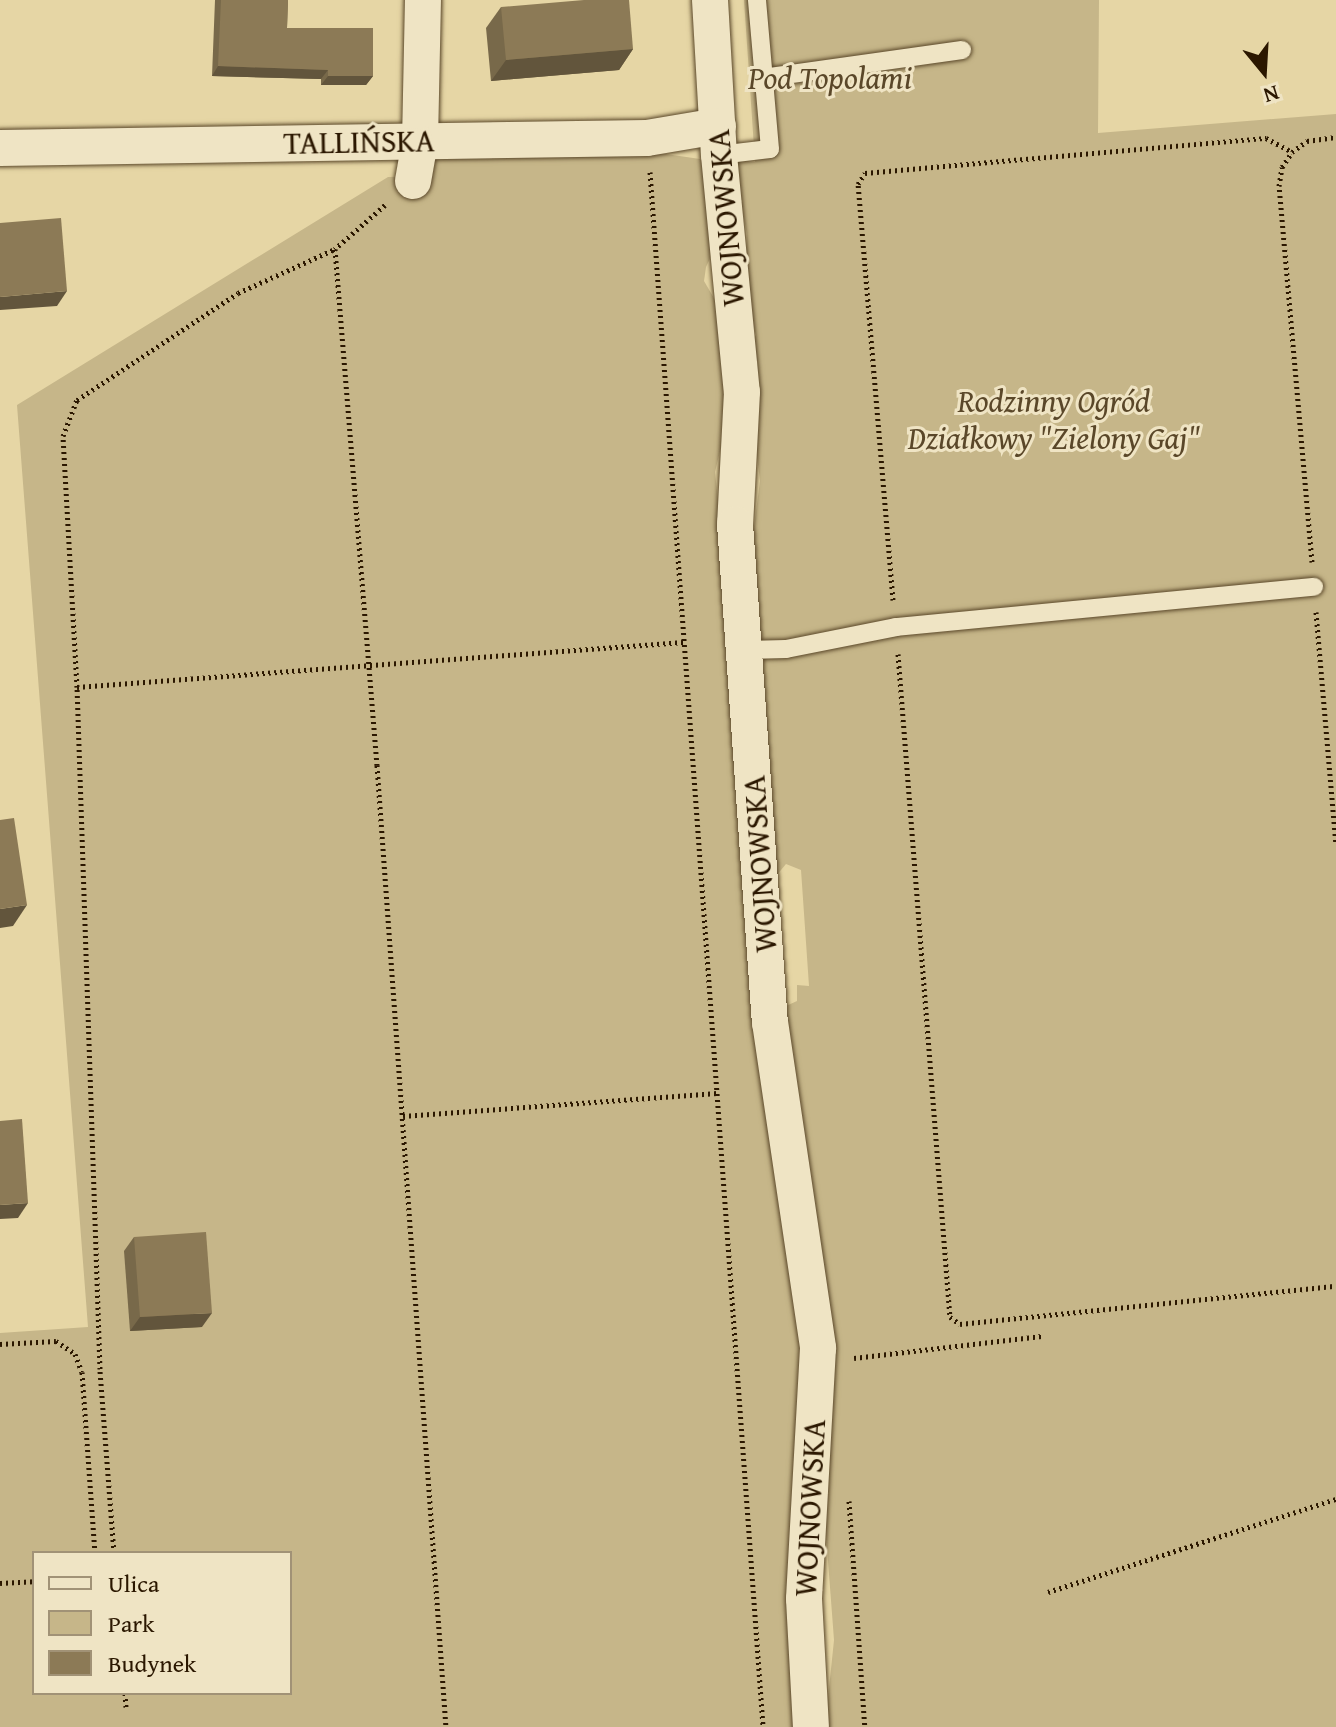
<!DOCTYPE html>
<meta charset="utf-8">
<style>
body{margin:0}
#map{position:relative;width:1336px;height:1727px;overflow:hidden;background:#e6d6a5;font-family:"Gentium Book Plus",serif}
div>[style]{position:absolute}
.green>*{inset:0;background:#c6b689}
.path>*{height:5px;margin-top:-2.5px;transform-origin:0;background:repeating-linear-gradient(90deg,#2b1700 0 2px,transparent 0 6px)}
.roads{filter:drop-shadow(0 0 2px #5a4729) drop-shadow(0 0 2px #5a4729)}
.lane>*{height:18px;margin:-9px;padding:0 9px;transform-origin:9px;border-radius:9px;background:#efe4c4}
.street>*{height:36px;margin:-18px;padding:0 18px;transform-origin:18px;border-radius:18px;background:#efe4c4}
.wall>*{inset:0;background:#78694a}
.shaded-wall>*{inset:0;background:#62553c}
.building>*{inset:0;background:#8c7a56}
span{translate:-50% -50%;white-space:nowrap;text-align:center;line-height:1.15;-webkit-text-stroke:6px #efe4c4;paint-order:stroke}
.park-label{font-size:32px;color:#5a4729;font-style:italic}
.street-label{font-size:32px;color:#2b1700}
.legend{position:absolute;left:32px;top:1551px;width:260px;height:144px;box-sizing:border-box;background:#efe4c4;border:2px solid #a19276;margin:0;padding:10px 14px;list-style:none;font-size:24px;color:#2b1700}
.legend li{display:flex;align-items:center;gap:16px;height:40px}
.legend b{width:40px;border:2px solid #a19276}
.north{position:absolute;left:1224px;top:32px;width:80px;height:80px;-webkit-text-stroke:6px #efe4c4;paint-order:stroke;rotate:162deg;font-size:22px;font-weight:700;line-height:32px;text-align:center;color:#2b1700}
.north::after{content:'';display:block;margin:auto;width:28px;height:36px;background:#2b1700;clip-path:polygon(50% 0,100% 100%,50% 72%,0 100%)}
</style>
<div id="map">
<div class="green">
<div style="clip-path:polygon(744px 0,1099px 0,1098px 133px,1336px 114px,1336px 1727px,825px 1727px,834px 1640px,786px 1006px,797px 1001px,797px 985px,809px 986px,801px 870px,786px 864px,776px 876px,752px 542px,760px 481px,752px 414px,758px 362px,748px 346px,756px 335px,745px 295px,747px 234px,732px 159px,755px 162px)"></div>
<div style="clip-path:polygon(evenodd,631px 149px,700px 159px,713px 178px,715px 248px,706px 267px,704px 281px,722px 312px,726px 426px,715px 472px,801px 1274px,806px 1727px,0 1727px,0 1333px,88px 1327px,17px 405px,388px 177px,426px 176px,438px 155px,631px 149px,34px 1553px,290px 1553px,290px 1693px,34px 1693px,34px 1553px)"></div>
</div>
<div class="path">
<div style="left:650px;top:172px;width:1559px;rotate:85.84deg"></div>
<div style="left:385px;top:205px;width:67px;rotate:138.7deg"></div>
<div style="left:335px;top:249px;width:518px;rotate:85.35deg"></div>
<div style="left:377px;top:765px;width:964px;rotate:85.9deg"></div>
<div style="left:1312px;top:562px;width:377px;rotate:-95deg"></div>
<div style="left:1279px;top:186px;width:19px;rotate:-81deg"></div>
<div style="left:1282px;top:167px;width:18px;rotate:-56deg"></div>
<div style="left:1292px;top:152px;width:19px;rotate:-36deg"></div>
<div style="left:1307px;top:141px;width:29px;rotate:-8deg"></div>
<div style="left:893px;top:600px;width:417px;rotate:-94.8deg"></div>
<div style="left:858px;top:184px;width:13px;rotate:-58deg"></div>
<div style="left:865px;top:173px;width:403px;rotate:-5deg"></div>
<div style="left:1266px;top:138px;width:30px;rotate:28deg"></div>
<div style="left:1316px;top:612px;width:233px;rotate:85.1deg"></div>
<div style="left:898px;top:654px;width:665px;rotate:85.52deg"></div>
<div style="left:950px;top:1317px;width:12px;rotate:35deg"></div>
<div style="left:960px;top:1324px;width:378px;rotate:-5.8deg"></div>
<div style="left:77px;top:687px;width:608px;rotate:-4.25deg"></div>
<div style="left:403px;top:1116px;width:315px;rotate:-4.2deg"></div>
<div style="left:0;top:1344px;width:56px;rotate:-3.1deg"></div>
<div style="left:56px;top:1341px;width:23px;rotate:34deg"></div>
<div style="left:75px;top:1354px;width:19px;rotate:69deg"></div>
<div style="left:82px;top:1372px;width:181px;rotate:85.9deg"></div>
<div style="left:854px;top:1358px;width:189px;rotate:-6.7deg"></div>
<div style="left:849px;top:1501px;width:227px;rotate:86deg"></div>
<div style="left:114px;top:1553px;width:185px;rotate:-94.4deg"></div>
<div style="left:100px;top:1369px;width:682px;rotate:-91.93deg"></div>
<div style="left:77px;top:687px;width:251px;rotate:-93.2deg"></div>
<div style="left:63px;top:436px;width:39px;rotate:-69deg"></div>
<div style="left:77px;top:400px;width:193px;rotate:-33.6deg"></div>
<div style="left:238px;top:293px;width:107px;rotate:-24.4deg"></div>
<div style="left:0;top:1583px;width:34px;rotate:-3deg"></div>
<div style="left:1048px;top:1592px;width:303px;rotate:-17.9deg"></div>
<div style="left:125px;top:1693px;width:14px;rotate:86deg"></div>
</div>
<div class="roads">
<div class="lane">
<div style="left:763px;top:78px;width:201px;rotate:-8deg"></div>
<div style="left:719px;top:155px;width:51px;rotate:-6.7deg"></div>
<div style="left:770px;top:149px;width:150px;rotate:-95deg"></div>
<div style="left:746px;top:650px;width:40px;rotate:-1.4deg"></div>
<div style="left:786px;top:649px;width:112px;rotate:-11.3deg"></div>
<div style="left:896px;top:627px;width:420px;rotate:-5.5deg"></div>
</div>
<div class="street">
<div style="left:710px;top:0;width:155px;rotate:86.7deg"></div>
<div style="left:719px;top:155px;width:238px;rotate:84.5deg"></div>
<div style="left:742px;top:392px;width:132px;rotate:93deg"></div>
<div style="left:735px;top:524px;width:499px;rotate:86deg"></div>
<div style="left:770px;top:1022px;width:330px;rotate:81.6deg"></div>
<div style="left:818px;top:1348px;width:251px;rotate:93.2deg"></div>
<div style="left:804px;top:1599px;width:128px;rotate:86.9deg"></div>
<div style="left:0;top:148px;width:647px;rotate:-0.89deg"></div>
<div style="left:647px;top:138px;width:72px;rotate:-9.6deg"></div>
<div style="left:413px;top:181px;width:40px;rotate:-80deg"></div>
<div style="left:420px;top:142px;width:142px;rotate:-88.8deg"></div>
</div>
</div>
<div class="wall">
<div style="clip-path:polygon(215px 0,288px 0,287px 28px,373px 76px,366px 85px,321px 85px,321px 79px,212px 76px)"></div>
<div style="clip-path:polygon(501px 7px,633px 49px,619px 70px,491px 81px,486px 28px)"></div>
<div style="clip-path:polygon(134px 1237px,202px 1327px,130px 1331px,124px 1251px)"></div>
</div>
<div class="shaded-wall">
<div style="clip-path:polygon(633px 49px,619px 70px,491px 81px,506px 60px)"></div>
<div style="clip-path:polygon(218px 66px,328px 70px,321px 79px,212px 76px)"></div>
<div style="clip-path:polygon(328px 76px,373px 76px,366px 85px,321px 85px)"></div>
<div style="clip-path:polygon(67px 291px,57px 306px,0 310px,0 297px)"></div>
<div style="clip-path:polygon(27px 905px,13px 926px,0 928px,0 909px)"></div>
<div style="clip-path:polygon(28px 1203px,18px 1218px,0 1219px,0 1205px)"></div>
<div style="clip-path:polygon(212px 1313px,202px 1327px,130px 1331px,140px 1317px)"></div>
</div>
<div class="building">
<div style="clip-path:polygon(221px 0,288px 0,287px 28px,373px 28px,373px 76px,328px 76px,328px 70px,218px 66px)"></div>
<div style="clip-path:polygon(584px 0,629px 0,633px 49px,506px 60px,501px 7px)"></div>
<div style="clip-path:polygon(61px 218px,67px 291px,0 297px,0 223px)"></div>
<div style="clip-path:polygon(14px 818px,27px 905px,0 909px,0 820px)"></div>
<div style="clip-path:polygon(22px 1119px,28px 1203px,0 1205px,0 1121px)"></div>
<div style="clip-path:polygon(206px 1232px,212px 1313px,140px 1317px,134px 1237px)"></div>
</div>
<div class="park-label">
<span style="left:830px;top:78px">Pod Topolami</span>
<span style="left:1054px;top:420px">Rodzinny Ogród<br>Działkowy "Zielony Gaj"</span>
</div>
<div class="street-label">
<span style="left:359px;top:142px;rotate:-1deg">TALLIŃSKA</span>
<span style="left:726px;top:218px;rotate:-95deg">WOJNOWSKA</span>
<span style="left:760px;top:864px;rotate:-94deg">WOJNOWSKA</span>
<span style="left:810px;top:1508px;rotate:-87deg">WOJNOWSKA</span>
</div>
<ul class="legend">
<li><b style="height:10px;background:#efe4c4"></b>Ulica</li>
<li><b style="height:22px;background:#c6b689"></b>Park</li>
<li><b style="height:22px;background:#8c7a56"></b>Budynek</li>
</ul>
<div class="north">N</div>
</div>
